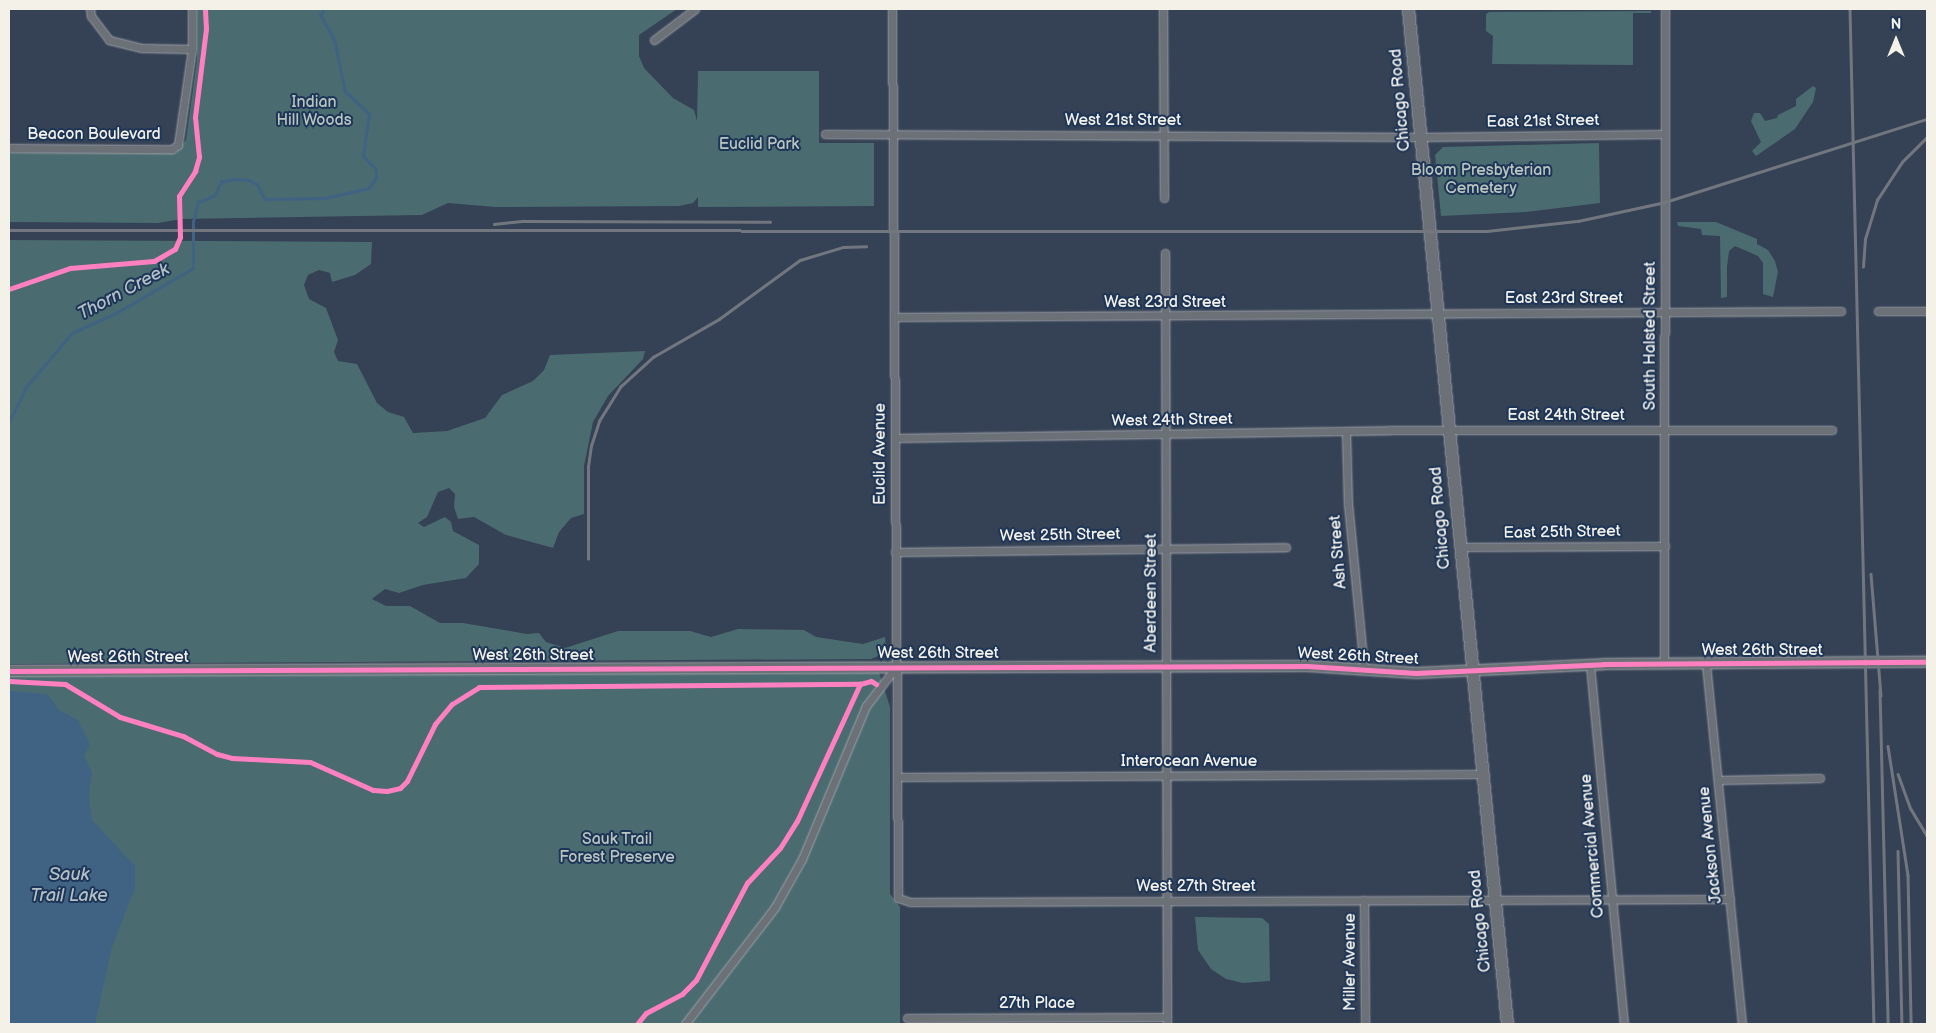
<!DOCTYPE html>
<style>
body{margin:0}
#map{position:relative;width:1936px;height:1033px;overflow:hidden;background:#354154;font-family:"Balsamiq Sans",sans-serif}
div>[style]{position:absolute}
.green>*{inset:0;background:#4a6b6f}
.water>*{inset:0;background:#406383}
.stream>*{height:2.5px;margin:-1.25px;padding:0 1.25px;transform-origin:1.25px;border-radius:1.25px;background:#406383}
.roads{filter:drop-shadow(0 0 1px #9ca1a8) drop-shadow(0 0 1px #9ca1a8)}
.street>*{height:7px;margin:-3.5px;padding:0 3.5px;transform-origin:3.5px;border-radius:3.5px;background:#6c7077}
.secondary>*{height:10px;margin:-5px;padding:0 5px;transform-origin:5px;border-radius:5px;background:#6c7077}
.primary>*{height:11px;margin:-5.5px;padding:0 5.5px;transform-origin:5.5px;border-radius:5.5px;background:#6c7077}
.rail>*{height:2.5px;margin:-1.25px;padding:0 1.25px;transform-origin:1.25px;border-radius:1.25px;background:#72777f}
.cycleway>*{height:5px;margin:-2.5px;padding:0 2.5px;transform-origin:2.5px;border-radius:2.5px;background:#ff80c0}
span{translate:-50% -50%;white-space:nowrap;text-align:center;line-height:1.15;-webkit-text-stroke:4px #1d3557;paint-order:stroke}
.street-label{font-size:16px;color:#f4f1e8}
.park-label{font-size:16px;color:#bac5bf}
.water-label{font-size:18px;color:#b5c0c6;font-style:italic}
.frame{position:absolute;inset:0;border:10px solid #f4f1e8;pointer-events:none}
.north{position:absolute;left:1871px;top:15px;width:50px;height:50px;-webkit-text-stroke:4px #1d3557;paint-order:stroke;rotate:0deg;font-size:14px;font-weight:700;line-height:20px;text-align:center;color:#f4f1e8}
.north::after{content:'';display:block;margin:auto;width:18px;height:22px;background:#f4f1e8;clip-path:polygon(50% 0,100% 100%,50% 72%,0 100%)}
</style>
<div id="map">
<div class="green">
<div style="clip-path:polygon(197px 9px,677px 9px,639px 35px,639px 56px,644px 68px,673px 98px,694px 110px,697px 121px,698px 71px,819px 71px,819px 143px,874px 143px,874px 206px,698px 207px,698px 197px,693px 203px,679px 206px,495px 207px,448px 203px,422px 215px,182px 219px,158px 223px,9px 222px,9px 153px,176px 153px,186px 140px,197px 60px)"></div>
<div style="clip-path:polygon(1489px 12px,1651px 11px,1651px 13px,1633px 13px,1633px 65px,1492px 64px,1493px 36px,1486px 31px,1486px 14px)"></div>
<div style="clip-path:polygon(1813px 86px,1816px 88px,1813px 102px,1795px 129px,1756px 156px,1752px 151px,1761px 142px,1751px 121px,1754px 113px,1760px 113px,1765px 121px,1777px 118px,1778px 115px,1796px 106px,1796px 99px)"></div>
<div style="clip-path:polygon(1599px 143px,1600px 203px,1526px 212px,1441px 216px,1435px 155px,1443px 147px)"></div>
<div style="clip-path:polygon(1677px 222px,1716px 222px,1757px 239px,1757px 244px,1768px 250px,1775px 261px,1778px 272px,1773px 297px,1763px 294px,1763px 263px,1758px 256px,1735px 246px,1729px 251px,1727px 267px,1727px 297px,1721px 298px,1720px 236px,1702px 235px,1701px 229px,1678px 226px)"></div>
<div style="clip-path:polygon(9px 240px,372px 242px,371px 264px,355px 275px,332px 282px,330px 273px,319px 270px,308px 275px,304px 285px,309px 299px,326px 308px,338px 340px,334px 352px,338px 361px,357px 364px,377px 403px,388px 412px,404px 417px,413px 433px,447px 431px,485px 418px,502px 395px,533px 381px,544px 370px,550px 355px,645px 351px,643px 359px,608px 396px,593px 422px,584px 466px,584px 514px,571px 518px,559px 532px,553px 548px,506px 535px,474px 517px,458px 519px,454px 507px,455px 494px,449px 488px,438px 492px,427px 517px,418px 523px,424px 527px,445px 517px,451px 522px,453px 531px,479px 545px,479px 564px,466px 578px,423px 585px,399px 593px,385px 589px,372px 599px,386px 606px,410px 606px,440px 623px,463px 623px,527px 634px,539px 633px,546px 642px,565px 648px,618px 631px,690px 631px,711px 637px,738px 629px,804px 630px,816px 637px,863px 644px,885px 637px,886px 649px,883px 654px,871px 659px,9px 664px)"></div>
<div style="clip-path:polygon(879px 672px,890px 707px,890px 894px,900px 907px,900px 1024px,9px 1024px,9px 675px)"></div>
<div style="clip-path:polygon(1195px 917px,1262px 918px,1269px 924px,1270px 981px,1243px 983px,1226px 979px,1211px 969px,1198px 950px)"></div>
</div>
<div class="water">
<div style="clip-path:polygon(9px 691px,47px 694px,59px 710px,78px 720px,90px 745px,84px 756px,92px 772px,89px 795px,92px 820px,135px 866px,135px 888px,112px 947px,95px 1024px,9px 1024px)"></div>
</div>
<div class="stream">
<div style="left:367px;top:9px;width:29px"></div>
<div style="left:9px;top:422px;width:39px;rotate:-64deg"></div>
<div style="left:26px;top:387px;width:71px;rotate:-49.6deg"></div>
<div style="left:72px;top:333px;width:51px;rotate:-24.5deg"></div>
<div style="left:118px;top:312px;width:87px;rotate:-30.4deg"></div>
<div style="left:193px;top:268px;width:46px;rotate:-90deg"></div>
<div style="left:193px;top:222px;width:21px;rotate:-76deg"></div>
<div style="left:198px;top:202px;width:17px;rotate:-21deg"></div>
<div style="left:214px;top:196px;width:16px;rotate:-63deg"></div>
<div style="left:221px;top:182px;width:13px;rotate:-13deg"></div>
<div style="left:234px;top:179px;width:15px;rotate:4deg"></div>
<div style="left:249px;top:180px;width:9px;rotate:27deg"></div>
<div style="left:257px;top:184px;width:17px;rotate:62deg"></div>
<div style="left:265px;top:199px;width:60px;rotate:-1deg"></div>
<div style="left:325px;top:198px;width:45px;rotate:-12.8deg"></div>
<div style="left:369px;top:188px;width:12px;rotate:-55deg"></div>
<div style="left:376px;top:178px;width:8px;rotate:-90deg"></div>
<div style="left:376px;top:170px;width:19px;rotate:-133deg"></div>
<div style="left:363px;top:156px;width:42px;rotate:-81.9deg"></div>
<div style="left:369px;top:114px;width:33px;rotate:-137deg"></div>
<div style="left:345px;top:92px;width:53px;rotate:-101.9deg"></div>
<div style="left:334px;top:40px;width:29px;rotate:-119deg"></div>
<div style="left:320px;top:15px;width:7px;rotate:-56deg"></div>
</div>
<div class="roads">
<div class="street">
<div style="left:90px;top:9px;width:7px;rotate:82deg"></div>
<div style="left:91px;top:16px;width:30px;rotate:53deg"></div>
<div style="left:109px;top:40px;width:34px;rotate:14deg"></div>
<div style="left:142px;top:48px;width:50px;rotate:1.1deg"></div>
<div style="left:892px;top:9px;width:889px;rotate:89.61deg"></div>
<div style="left:898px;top:898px;width:13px;rotate:18deg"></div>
<div style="left:910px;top:902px;width:820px;rotate:-0.21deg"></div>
<div style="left:1163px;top:9px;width:189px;rotate:89.7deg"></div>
<div style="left:654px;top:40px;width:51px;rotate:-37.1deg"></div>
<div style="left:825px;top:134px;width:596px;rotate:0.29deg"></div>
<div style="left:1421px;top:137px;width:244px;rotate:-0.7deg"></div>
<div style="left:9px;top:148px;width:163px;rotate:0.4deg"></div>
<div style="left:172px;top:149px;width:7px;rotate:-34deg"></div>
<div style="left:178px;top:145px;width:97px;rotate:-81.7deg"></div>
<div style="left:192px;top:49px;width:40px;rotate:-90deg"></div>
<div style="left:1165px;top:253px;width:771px;rotate:89.85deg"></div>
<div style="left:1878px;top:311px;width:49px"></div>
<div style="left:894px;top:317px;width:947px;rotate:-0.36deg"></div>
<div style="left:1346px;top:433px;width:70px;rotate:88.4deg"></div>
<div style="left:1348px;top:503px;width:167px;rotate:84.5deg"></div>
<div style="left:895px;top:438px;width:495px;rotate:-0.9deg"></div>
<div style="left:1390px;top:430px;width:442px"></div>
<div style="left:1460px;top:547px;width:205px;rotate:-0.3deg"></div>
<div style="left:895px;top:552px;width:391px;rotate:-0.7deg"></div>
<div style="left:1664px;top:664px;width:655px;rotate:-89.91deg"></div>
<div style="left:1706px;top:664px;width:362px;rotate:84.3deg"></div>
<div style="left:1590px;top:665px;width:361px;rotate:84.6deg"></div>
<div style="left:897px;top:777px;width:584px;rotate:-0.29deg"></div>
<div style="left:1718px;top:780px;width:102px;rotate:-1.1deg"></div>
<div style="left:1364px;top:900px;width:124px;rotate:89.5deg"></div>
<div style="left:907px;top:1018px;width:260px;rotate:-0.2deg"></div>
<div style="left:685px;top:1024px;width:148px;rotate:-52.4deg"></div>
<div style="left:775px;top:907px;width:55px;rotate:-60.6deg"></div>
<div style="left:802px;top:859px;width:166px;rotate:-67.3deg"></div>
<div style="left:866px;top:706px;width:49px;rotate:-52.4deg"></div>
</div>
<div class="secondary">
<div style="left:9px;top:671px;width:1298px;rotate:-0.22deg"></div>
<div style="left:1307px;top:666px;width:109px;rotate:3.7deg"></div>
<div style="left:1416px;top:673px;width:188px;rotate:-2.7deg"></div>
<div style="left:1604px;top:664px;width:323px;rotate:-0.4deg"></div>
</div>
<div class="primary">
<div style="left:1408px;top:9px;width:1020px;rotate:84.43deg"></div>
</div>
</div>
<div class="rail">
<div style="left:1850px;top:9px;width:1015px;rotate:88.65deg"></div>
<div style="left:494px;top:224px;width:30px;rotate:-6deg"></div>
<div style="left:524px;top:221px;width:246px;rotate:0.2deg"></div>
<div style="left:9px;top:230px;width:1478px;rotate:0.04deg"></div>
<div style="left:1487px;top:231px;width:92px;rotate:-6.3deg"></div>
<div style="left:1578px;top:221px;width:89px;rotate:-12.3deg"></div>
<div style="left:1665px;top:202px;width:275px;rotate:-17.6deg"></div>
<div style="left:1863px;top:267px;width:28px;rotate:-86deg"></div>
<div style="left:1865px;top:239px;width:41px;rotate:-72.9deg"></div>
<div style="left:1877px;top:200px;width:45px;rotate:-56.7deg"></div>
<div style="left:1902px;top:162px;width:35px;rotate:-45deg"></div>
<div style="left:588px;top:559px;width:92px;rotate:-90deg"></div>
<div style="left:588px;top:467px;width:21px;rotate:-82deg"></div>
<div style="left:591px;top:446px;width:26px;rotate:-72deg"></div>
<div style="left:599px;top:421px;width:40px;rotate:-58deg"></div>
<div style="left:620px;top:387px;width:45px;rotate:-42.3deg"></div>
<div style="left:653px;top:357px;width:76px;rotate:-29.9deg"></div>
<div style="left:719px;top:319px;width:100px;rotate:-36.1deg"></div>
<div style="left:800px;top:260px;width:45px;rotate:-16.8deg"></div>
<div style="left:843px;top:247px;width:23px;rotate:-2deg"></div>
<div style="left:1871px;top:574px;width:122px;rotate:85.3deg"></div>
<div style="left:1880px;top:690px;width:334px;rotate:88.6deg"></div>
<div style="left:1888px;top:746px;width:131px;rotate:81.2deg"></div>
<div style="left:1908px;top:875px;width:149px;rotate:88.8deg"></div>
<div style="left:1898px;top:774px;width:37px;rotate:70deg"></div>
<div style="left:1911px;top:809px;width:31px;rotate:59deg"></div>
<div style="left:1898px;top:851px;width:173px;rotate:88.7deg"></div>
</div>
<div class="cycleway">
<div style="left:9px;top:289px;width:65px;rotate:-19deg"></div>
<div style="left:70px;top:268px;width:84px;rotate:-4.8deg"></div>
<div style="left:154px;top:261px;width:24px;rotate:-30deg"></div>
<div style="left:175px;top:249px;width:13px;rotate:-67deg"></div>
<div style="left:180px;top:237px;width:41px;rotate:-91.4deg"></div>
<div style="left:179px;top:196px;width:30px;rotate:-57deg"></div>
<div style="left:195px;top:171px;width:15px;rotate:-74deg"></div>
<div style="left:199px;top:157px;width:40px;rotate:-95.7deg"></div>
<div style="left:195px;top:117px;width:89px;rotate:-82.9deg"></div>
<div style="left:206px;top:29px;width:20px;rotate:-93deg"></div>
<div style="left:9px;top:671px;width:1298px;rotate:-0.22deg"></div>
<div style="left:1307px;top:666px;width:109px;rotate:3.7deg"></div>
<div style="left:1416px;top:673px;width:188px;rotate:-2.7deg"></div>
<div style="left:1604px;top:664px;width:323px;rotate:-0.4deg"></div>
<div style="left:9px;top:681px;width:56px;rotate:3.1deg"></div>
<div style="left:65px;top:684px;width:64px;rotate:31deg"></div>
<div style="left:120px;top:717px;width:66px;rotate:16.8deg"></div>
<div style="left:183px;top:736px;width:38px;rotate:28deg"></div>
<div style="left:217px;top:754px;width:16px;rotate:15deg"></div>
<div style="left:232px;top:758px;width:78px;rotate:2.9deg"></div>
<div style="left:310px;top:762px;width:69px;rotate:24deg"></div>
<div style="left:373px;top:790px;width:14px;rotate:4deg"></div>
<div style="left:387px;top:791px;width:13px;rotate:-13deg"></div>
<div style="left:400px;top:788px;width:10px;rotate:-45deg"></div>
<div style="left:407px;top:781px;width:64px;rotate:-63.8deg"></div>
<div style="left:435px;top:724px;width:26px;rotate:-50deg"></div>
<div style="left:452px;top:704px;width:32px;rotate:-32deg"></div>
<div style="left:479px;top:687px;width:381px;rotate:-0.5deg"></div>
<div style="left:860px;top:684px;width:11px;rotate:-15deg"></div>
<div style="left:871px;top:681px;width:6px;rotate:31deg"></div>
<div style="left:637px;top:1024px;width:14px;rotate:-51deg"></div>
<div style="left:646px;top:1013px;width:41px;rotate:-27.8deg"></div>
<div style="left:682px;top:994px;width:20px;rotate:-45deg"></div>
<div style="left:696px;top:980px;width:110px;rotate:-62.3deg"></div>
<div style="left:747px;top:883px;width:48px;rotate:-46.7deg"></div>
<div style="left:780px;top:848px;width:32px;rotate:-58deg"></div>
<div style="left:797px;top:821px;width:151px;rotate:-65.3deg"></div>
</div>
<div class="street-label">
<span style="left:1401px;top:100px;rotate:-95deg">Chicago Road</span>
<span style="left:1123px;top:121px">West 21st Street</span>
<span style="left:1543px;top:122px;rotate:-1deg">East 21st Street</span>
<span style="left:94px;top:135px">Beacon Boulevard</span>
<span style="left:1564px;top:299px">East 23rd Street</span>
<span style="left:1165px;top:303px">West 23rd Street</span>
<span style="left:1651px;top:336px;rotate:-90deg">South Halsted Street</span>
<span style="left:1566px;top:416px">East 24th Street</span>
<span style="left:1172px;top:421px;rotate:-1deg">West 24th Street</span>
<span style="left:881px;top:454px;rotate:-90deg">Euclid Avenue</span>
<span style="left:1441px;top:518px;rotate:-95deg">Chicago Road</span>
<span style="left:1562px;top:533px;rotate:-1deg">East 25th Street</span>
<span style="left:1060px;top:536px;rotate:-1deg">West 25th Street</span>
<span style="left:1339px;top:552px;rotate:-95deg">Ash Street</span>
<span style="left:1152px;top:593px;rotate:-90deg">Aberdeen Street</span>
<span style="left:1762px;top:651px">West 26th Street</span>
<span style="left:938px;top:654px">West 26th Street</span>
<span style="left:533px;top:656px">West 26th Street</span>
<span style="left:1358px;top:657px;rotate:3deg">West 26th Street</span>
<span style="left:128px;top:658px">West 26th Street</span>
<span style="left:1189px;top:762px">Interocean Avenue</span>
<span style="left:1711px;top:845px;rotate:-96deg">Jackson Avenue</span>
<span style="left:1593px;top:846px;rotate:-95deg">Commercial Avenue</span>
<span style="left:1196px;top:887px">West 27th Street</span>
<span style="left:1481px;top:921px;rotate:-96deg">Chicago Road</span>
<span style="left:1351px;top:962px;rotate:-90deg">Miller Avenue</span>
<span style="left:1037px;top:1004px">27th Place</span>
</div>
<div class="park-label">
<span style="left:314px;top:112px">Indian<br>Hill Woods</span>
<span style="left:759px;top:145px">Euclid Park</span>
<span style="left:1481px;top:180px">Bloom Presbyterian<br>Cemetery</span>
<span style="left:617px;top:849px">Sauk Trail<br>Forest Preserve</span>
</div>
<div class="water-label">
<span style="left:124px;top:292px;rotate:-28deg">Thorn Creek</span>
<span style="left:69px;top:886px">Sauk<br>Trail Lake</span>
</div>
<div class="frame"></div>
<div class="north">N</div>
</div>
